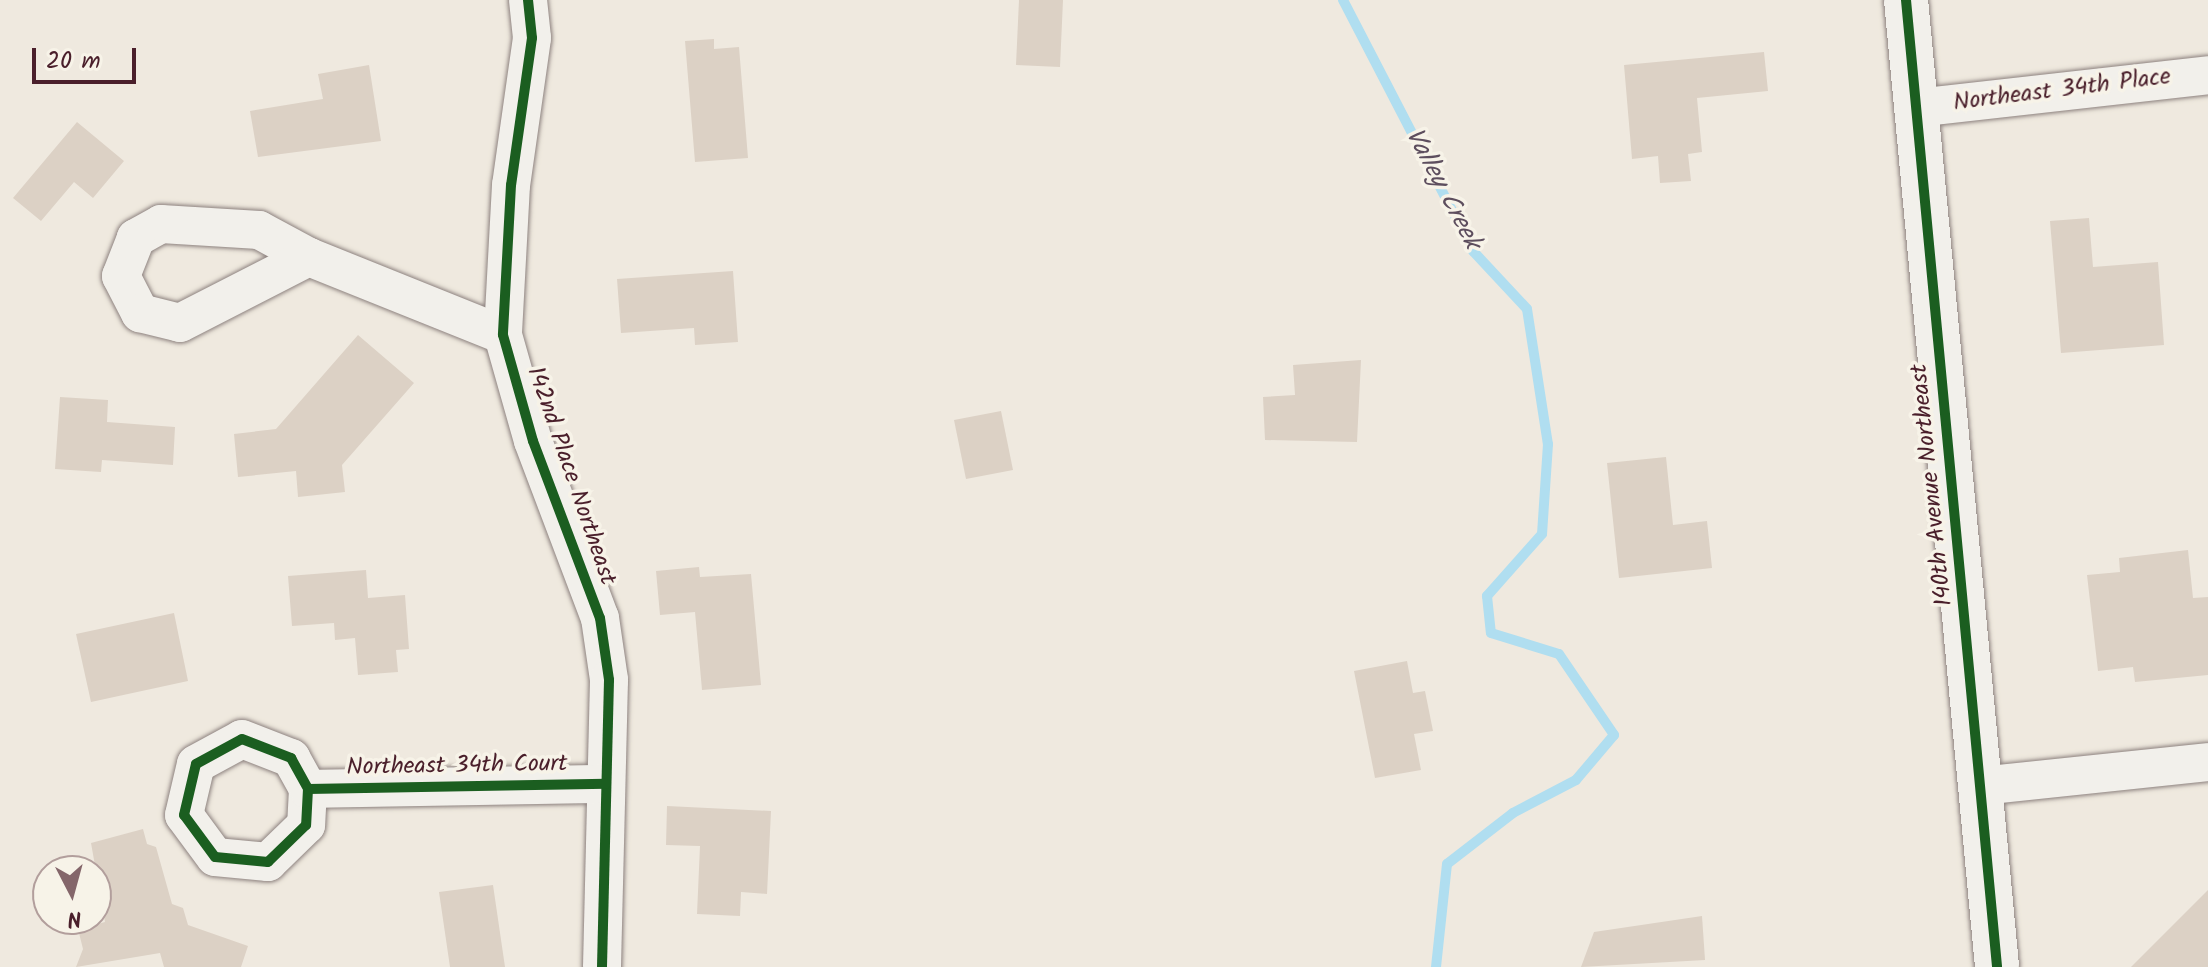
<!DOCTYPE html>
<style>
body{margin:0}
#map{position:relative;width:2208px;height:967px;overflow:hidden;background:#efe9df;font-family:Kalam,sans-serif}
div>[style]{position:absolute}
.stream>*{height:10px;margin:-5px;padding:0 5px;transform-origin:5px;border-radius:5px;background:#b0def0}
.building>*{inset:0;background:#dcd1c5}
.roads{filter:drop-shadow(0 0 2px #8d827f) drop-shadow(0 0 2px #8d827f)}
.street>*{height:38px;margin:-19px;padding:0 19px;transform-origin:19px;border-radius:19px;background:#f2f0eb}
.secondary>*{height:44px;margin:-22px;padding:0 22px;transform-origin:22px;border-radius:22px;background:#f2f0eb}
.cycleway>*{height:10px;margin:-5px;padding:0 5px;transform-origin:5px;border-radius:5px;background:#1b5e20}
span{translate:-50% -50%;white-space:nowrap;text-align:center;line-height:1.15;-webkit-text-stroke:7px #f7f3e8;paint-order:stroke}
.street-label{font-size:24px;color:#4a1f2b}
.water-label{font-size:26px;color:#5d4e5e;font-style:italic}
.north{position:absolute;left:32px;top:855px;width:80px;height:80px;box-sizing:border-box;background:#f7f3e8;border:2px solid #b29e9c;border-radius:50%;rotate:174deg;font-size:22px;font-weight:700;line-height:32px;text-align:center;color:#4a1f2b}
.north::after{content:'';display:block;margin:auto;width:28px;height:36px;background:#84666a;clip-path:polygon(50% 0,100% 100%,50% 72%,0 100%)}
.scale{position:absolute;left:32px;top:48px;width:104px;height:36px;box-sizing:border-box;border:4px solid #4a1f2b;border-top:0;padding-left:10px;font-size:24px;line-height:28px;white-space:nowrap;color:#4a1f2b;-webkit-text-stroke:6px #f7f3e8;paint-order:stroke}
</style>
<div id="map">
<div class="stream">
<div style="left:1343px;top:0;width:283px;rotate:62.6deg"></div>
<div style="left:1473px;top:251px;width:79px;rotate:47deg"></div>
<div style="left:1527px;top:309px;width:137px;rotate:81.2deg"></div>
<div style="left:1548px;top:444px;width:90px;rotate:93.8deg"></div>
<div style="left:1542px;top:534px;width:83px;rotate:131.6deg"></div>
<div style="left:1487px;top:596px;width:37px;rotate:84deg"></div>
<div style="left:1491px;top:633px;width:71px;rotate:17.2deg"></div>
<div style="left:1559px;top:654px;width:98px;rotate:55.8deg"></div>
<div style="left:1614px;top:735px;width:59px;rotate:130.2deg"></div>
<div style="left:1576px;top:780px;width:71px;rotate:152.4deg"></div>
<div style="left:1513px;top:813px;width:83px;rotate:142.3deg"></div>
<div style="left:1447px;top:864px;width:104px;rotate:96.1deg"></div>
</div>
<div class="building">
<div style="clip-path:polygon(1019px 0,1063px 0,1060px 67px,1016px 65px)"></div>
<div style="clip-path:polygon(714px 39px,714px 49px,739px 47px,748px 158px,695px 162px,685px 41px)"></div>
<div style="clip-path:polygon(1764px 52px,1768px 91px,1697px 98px,1702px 152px,1688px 154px,1691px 181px,1660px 183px,1658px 156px,1632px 159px,1624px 65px)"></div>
<div style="clip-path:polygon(369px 65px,381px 141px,258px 157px,250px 111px,323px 99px,318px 74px)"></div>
<div style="clip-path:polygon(77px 122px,124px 161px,93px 198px,74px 182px,41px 221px,13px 198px)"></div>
<div style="clip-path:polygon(2089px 218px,2093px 267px,2158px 262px,2164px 345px,2061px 353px,2050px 221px)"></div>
<div style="clip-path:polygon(733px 271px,738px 342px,695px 345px,694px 328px,621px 333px,617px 279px)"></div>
<div style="clip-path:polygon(358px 335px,414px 383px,342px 465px,345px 492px,298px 497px,296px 471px,238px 477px,234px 434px,276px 429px)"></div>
<div style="clip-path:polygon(1361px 360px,1357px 442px,1265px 440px,1263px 397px,1295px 395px,1293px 365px)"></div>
<div style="clip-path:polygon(60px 397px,108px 400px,107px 422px,175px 427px,173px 465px,102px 460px,101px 472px,55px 469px)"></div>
<div style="clip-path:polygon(1001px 411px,1013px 470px,966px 479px,954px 420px)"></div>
<div style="clip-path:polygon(1666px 457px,1673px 525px,1707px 521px,1712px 568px,1619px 578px,1607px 463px)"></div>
<div style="clip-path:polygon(2188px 550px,2193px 598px,2208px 597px,2208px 675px,2135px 682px,2133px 667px,2098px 671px,2087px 575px,2120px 572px,2119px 558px)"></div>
<div style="clip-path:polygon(699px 567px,700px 577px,751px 574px,761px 685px,702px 690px,695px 612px,660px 615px,656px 571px)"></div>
<div style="clip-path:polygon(366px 570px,368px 598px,405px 595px,409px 649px,396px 650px,398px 672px,358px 675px,355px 638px,335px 640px,334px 623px,292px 626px,288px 576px)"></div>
<div style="clip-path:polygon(174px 613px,188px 681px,91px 702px,76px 634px)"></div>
<div style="clip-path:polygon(1407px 661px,1413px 693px,1425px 691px,1433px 731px,1414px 734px,1421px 770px,1375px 778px,1354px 671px)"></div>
<div style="clip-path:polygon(667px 806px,771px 811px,767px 894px,741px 892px,740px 916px,697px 914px,700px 846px,666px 845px)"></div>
<div style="clip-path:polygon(143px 829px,147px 844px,156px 847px,172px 904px,183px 908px,188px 925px,248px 946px,241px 967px,164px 967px,160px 953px,76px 967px,83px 949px,78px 929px,105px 922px,91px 843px)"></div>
<div style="clip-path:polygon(493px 885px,505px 967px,450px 967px,439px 892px)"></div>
<div style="clip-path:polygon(2208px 890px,2208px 967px,2131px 967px)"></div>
<div style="clip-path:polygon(1702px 916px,1705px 960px,1581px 967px,1594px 932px)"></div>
</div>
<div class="roads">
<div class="street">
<div style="left:528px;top:0;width:38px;rotate:84deg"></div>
<div style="left:532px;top:38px;width:148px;rotate:98.1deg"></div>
<div style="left:511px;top:185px;width:150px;rotate:93.1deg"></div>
<div style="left:503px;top:335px;width:110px;rotate:74.2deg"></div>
<div style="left:533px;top:441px;width:189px;rotate:69.3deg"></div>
<div style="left:600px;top:618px;width:63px;rotate:81.7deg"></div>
<div style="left:609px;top:680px;width:287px;rotate:91.4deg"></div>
<div style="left:1916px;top:108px;width:294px;rotate:-6.4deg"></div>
<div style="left:309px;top:257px;width:57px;rotate:-151.6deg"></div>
<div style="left:259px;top:230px;width:98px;rotate:-176.5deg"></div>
<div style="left:161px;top:224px;width:29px;rotate:151deg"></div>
<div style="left:136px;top:238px;width:41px;rotate:111.5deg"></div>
<div style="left:121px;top:276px;width:42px;rotate:62.8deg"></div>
<div style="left:140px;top:313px;width:41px;rotate:14deg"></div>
<div style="left:180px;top:323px;width:145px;rotate:-27.1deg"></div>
<div style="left:309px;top:257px;width:209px;rotate:21.9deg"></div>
<div style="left:1980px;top:786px;width:229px;rotate:-6deg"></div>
<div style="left:308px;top:789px;width:36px;rotate:93deg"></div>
<div style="left:306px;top:825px;width:53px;rotate:135.8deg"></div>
<div style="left:268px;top:862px;width:53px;rotate:-174.6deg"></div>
<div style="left:215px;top:857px;width:52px;rotate:-126.4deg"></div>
<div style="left:184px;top:815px;width:52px;rotate:-76.8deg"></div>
<div style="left:196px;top:764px;width:52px;rotate:-28.5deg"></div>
<div style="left:242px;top:739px;width:53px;rotate:21.2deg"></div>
<div style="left:291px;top:758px;width:35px;rotate:61deg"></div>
<div style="left:308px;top:789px;width:298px;rotate:-1deg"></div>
</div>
<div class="secondary">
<div style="left:1906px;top:0;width:971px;rotate:84.62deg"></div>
</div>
</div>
<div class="cycleway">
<div style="left:528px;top:0;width:38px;rotate:84deg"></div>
<div style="left:532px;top:38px;width:148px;rotate:98.1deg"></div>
<div style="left:511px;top:185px;width:150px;rotate:93.1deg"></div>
<div style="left:503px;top:335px;width:110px;rotate:74.2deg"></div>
<div style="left:533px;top:441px;width:189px;rotate:69.3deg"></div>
<div style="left:600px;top:618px;width:63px;rotate:81.7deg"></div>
<div style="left:609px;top:680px;width:287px;rotate:91.4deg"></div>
<div style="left:1906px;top:0;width:971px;rotate:84.62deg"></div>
<div style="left:308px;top:789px;width:36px;rotate:93deg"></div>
<div style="left:306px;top:825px;width:53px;rotate:135.8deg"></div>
<div style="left:268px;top:862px;width:53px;rotate:-174.6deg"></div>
<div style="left:215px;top:857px;width:52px;rotate:-126.4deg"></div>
<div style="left:184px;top:815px;width:52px;rotate:-76.8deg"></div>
<div style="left:196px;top:764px;width:52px;rotate:-28.5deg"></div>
<div style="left:242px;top:739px;width:53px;rotate:21.2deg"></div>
<div style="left:291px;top:758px;width:35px;rotate:61deg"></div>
<div style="left:308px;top:789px;width:298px;rotate:-1deg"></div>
</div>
<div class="street-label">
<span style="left:2062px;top:90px;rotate:-7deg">Northeast 34th Place</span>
<span style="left:571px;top:476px;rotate:71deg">142nd Place Northeast</span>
<span style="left:1932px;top:485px;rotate:-96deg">140th Avenue Northeast</span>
<span style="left:457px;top:766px;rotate:-1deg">Northeast 34th Court</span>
</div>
<div class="water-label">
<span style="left:1442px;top:189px;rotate:62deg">Valley Creek</span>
</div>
<div class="north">N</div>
<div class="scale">20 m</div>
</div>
